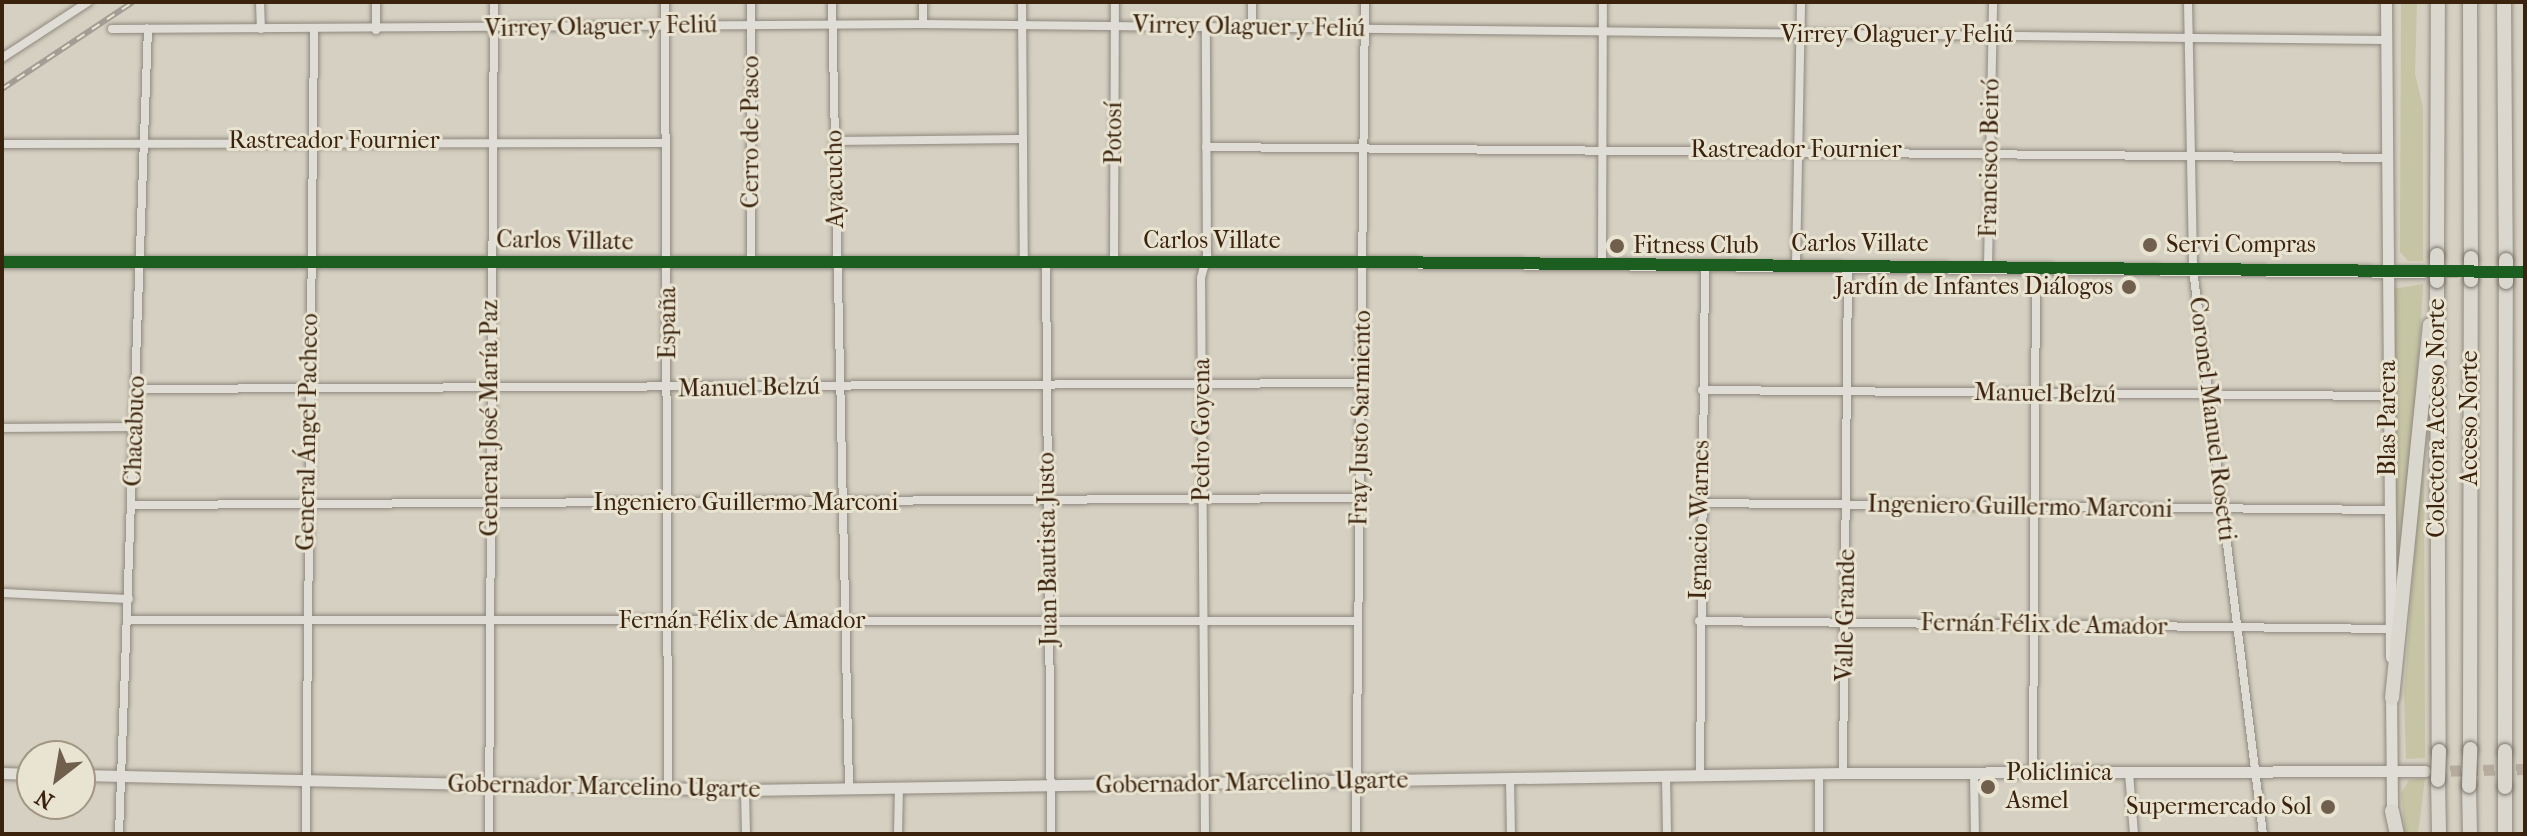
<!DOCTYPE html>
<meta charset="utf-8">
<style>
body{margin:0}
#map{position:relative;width:2527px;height:836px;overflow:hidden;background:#d5d0c2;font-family:"IM FELL French Canon",serif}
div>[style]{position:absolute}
.green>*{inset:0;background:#c5c4a4}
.secondary-tunnel>*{height:11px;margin-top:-5.5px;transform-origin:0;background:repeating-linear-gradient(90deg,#b6ad9e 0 11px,transparent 0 16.5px)}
.roads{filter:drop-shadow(0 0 2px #8f887e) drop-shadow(0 0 2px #8f887e)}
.street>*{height:8px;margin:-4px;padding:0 4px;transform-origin:4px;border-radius:4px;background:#e0ddd6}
.secondary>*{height:11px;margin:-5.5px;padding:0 5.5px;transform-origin:5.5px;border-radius:5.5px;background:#e0ddd6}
.highway>*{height:14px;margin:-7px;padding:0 7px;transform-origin:7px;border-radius:7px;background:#dad7cf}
.rail>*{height:6px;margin-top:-3px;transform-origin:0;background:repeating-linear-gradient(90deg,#e9e3d2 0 9px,#a29d95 0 18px);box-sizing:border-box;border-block:2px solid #a29d95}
.bridges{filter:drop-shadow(0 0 2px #787166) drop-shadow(0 0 2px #787166)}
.highway-bridge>*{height:14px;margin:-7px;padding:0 7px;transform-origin:7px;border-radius:7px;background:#dad7cf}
.cycleway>*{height:12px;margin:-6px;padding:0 6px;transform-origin:6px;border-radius:6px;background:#1b5e20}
.dots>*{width:22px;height:22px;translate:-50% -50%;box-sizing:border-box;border:4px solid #e9e3d2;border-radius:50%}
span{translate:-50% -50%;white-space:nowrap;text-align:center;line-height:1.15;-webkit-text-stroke:6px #e9e3d2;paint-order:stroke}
.street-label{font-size:24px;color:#3a220c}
.poi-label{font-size:24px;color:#3a220c}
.left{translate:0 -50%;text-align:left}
.right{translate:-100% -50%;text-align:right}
.frame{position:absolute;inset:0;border:4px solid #3a220c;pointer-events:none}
.north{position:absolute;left:16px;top:740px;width:80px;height:80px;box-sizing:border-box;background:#e9e3d2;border:2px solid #a39683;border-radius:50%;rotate:211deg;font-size:22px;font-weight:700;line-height:32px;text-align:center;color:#3a220c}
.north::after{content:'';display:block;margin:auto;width:28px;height:36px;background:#705f4c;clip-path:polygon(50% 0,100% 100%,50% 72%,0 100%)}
</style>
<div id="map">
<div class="green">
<div style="clip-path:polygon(2401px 2px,2417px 4px,2415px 74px,2423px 107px,2423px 261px,2408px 261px,2400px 252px)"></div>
<div style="clip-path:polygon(2423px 284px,2417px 387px,2398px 585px,2393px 289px)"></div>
<div style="clip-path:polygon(2424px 433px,2425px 758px,2406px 759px,2404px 691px)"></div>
<div style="clip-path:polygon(2425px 778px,2418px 834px,2405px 834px,2401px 793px,2409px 780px)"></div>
</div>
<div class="secondary-tunnel">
<div style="left:2431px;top:272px;width:94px"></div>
<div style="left:2434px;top:771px;width:91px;rotate:-1.3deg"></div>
</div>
<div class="roads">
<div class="street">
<div style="left:260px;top:2px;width:27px;rotate:88deg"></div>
<div style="left:665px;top:2px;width:787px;rotate:89.78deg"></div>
<div style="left:832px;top:2px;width:786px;rotate:88.76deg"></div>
<div style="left:923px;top:2px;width:22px;rotate:90deg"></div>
<div style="left:1022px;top:2px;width:260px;rotate:89.6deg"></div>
<div style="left:2188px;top:2px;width:267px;rotate:88.9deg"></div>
<div style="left:2193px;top:269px;width:569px;rotate:82.94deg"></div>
<div style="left:1252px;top:27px;width:25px;rotate:-90deg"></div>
<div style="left:112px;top:29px;width:811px;rotate:-0.35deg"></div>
<div style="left:923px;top:24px;width:1463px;rotate:0.63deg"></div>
<div style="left:376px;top:30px;width:28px;rotate:-90deg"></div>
<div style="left:2px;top:58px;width:103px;rotate:-33.1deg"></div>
<div style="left:834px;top:141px;width:189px;rotate:-0.6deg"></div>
<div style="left:2px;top:144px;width:663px;rotate:-0.09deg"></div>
<div style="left:1206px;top:147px;width:1179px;rotate:0.53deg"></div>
<div style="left:751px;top:263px;width:261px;rotate:-90deg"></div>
<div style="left:1046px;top:263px;width:571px;rotate:89.5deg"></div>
<div style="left:1114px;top:264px;width:262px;rotate:-89.8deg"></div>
<div style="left:1602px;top:264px;width:262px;rotate:-89.8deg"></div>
<div style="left:1796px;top:265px;width:263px;rotate:-88.9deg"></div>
<div style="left:1988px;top:267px;width:265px;rotate:-88.9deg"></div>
<div style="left:137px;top:389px;width:1225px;rotate:-0.28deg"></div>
<div style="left:1702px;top:390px;width:686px;rotate:0.5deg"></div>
<div style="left:2px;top:428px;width:133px;rotate:-0.4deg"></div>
<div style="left:1699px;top:503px;width:689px;rotate:0.58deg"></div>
<div style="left:132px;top:505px;width:1229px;rotate:-0.33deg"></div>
<div style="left:2px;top:593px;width:127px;rotate:2.7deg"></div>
<div style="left:128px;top:620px;width:1228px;rotate:0.05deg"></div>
<div style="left:1699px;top:621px;width:691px;rotate:0.66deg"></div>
<div style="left:1819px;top:773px;width:61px;rotate:90deg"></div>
<div style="left:1843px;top:773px;width:507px;rotate:-89.43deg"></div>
<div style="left:1974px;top:773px;width:61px;rotate:89.1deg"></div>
<div style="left:2033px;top:773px;width:506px;rotate:-89.66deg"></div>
<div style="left:2129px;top:773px;width:61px;rotate:85.3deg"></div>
<div style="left:1700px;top:775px;width:510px;rotate:-89.44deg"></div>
<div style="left:1666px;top:776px;width:58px;rotate:89deg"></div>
<div style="left:1510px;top:779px;width:55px;rotate:89deg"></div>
<div style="left:745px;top:790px;width:44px;rotate:88.7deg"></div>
<div style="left:119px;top:834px;width:806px;rotate:-87.94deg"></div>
<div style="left:306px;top:834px;width:804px;rotate:-89.43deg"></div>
<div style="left:489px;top:834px;width:832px;rotate:-89.66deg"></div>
<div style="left:898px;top:834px;width:47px;rotate:-88.8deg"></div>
<div style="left:1205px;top:834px;width:556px;rotate:-90.41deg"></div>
<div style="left:1201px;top:278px;width:24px;rotate:-75deg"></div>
<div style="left:1207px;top:255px;width:228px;rotate:-90.3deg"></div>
<div style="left:1356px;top:834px;width:832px;rotate:-89.38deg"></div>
</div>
<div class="secondary">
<div style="left:2386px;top:2px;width:655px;rotate:89.56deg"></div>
<div style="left:2px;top:262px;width:1361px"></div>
<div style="left:1363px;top:262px;width:1060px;rotate:0.54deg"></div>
<div style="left:2391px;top:691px;width:126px;rotate:89.5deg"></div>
<div style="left:2px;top:773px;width:30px;rotate:2deg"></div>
<div style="left:80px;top:775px;width:665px;rotate:1.29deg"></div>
<div style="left:745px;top:790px;width:1098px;rotate:-0.89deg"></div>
<div style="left:1843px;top:773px;width:582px;rotate:-0.2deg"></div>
</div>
<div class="highway">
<div style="left:2470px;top:2px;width:256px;rotate:89.8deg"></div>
<div style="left:2504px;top:2px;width:258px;rotate:89.6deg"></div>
<div style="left:2437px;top:255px;width:253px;rotate:-89.8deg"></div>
<div style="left:2437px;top:281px;width:470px;rotate:89.8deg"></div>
<div style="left:2392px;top:698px;width:375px;rotate:-84.2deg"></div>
<div style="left:2470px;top:749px;width:469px;rotate:-89.9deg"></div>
<div style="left:2505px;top:751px;width:469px;rotate:-89.9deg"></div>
<div style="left:2438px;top:780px;width:54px;rotate:88.9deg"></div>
<div style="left:2469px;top:786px;width:48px;rotate:88.8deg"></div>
<div style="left:2392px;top:811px;width:24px;rotate:78deg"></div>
<div style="left:2505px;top:834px;width:47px;rotate:-90deg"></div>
</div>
</div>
<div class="rail">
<div style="left:2px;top:89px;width:157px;rotate:-33.6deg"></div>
</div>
<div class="bridges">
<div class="highway-bridge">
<div style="left:2437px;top:255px;width:26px;rotate:90deg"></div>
<div style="left:2471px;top:280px;width:22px;rotate:-90deg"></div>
<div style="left:2506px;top:282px;width:22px;rotate:-90deg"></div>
<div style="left:2438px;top:780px;width:29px;rotate:-88deg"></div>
<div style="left:2469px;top:786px;width:37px;rotate:-88deg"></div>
<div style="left:2505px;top:787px;width:36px;rotate:-90deg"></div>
</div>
</div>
<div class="cycleway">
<div style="left:2px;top:262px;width:1361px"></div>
<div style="left:1363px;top:262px;width:1162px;rotate:0.49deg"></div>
</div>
<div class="dots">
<div style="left:2150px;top:245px;background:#705f4c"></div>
<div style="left:1617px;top:246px;background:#705f4c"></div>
<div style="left:2129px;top:287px;background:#705f4c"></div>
<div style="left:1988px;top:787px;background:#705f4c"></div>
<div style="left:2328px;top:807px;background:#705f4c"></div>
</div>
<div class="street-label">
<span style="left:601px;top:27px;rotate:-1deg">Virrey Olaguer y Feliú</span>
<span style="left:1249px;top:27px;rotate:1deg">Virrey Olaguer y Feliú</span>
<span style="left:1897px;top:35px">Virrey Olaguer y Feliú</span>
<span style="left:751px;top:132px;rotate:-90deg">Cerro de Pasco</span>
<span style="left:1114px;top:133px;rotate:-90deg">Potosí</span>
<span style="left:334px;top:141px">Rastreador Fournier</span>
<span style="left:1796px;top:150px">Rastreador Fournier</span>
<span style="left:1990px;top:158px;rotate:-89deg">Francisco Beiró</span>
<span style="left:835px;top:179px;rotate:-91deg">Ayacucho</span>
<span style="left:565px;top:241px;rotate:1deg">Carlos Villate</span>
<span style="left:1212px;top:241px">Carlos Villate</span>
<span style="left:1860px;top:244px">Carlos Villate</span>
<span style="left:668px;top:323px;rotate:-90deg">España</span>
<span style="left:749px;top:388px;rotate:-1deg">Manuel Belzú</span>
<span style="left:2045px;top:394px;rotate:1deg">Manuel Belzú</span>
<span style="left:490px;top:418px;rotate:-90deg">General José María Paz</span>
<span style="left:1361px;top:418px;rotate:-89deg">Fray Justo Sarmiento</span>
<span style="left:2388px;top:418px;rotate:-90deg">Blas Parera</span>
<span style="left:2437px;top:418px;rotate:-90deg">Colectora Acceso Norte</span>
<span style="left:2470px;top:418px;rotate:-90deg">Acceso Norte</span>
<span style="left:2212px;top:419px;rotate:83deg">Coronel Manuel Rosetti</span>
<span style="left:1202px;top:430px;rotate:-90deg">Pedro Goyena</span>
<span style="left:135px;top:431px;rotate:-88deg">Chacabuco</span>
<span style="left:308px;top:432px;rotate:-89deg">General Ángel Pacheco</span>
<span style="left:746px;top:503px">Ingeniero Guillermo Marconi</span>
<span style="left:2020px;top:507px;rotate:1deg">Ingeniero Guillermo Marconi</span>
<span style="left:1700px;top:520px;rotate:-89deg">Ignacio Warnes</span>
<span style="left:1048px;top:549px;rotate:-91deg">Juan Bautista Justo</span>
<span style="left:1846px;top:615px;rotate:-89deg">Valle Grande</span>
<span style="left:742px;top:621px">Fernán Félix de Amador</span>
<span style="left:2044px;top:625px;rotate:1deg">Fernán Félix de Amador</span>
<span style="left:1252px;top:783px;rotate:-1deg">Gobernador Marcelino Ugarte</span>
<span style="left:604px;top:787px;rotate:1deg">Gobernador Marcelino Ugarte</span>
</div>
<div class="poi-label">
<span class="left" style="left:2166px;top:245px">Servi Compras</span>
<span class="left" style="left:1633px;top:246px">Fitness Club</span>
<span class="right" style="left:2113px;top:287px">Jardín de Infantes Diálogos</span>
<span class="left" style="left:2006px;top:787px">Policlinica<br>Asmel</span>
<span class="right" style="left:2312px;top:807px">Supermercado Sol</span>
</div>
<div class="frame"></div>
<div class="north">N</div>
</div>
